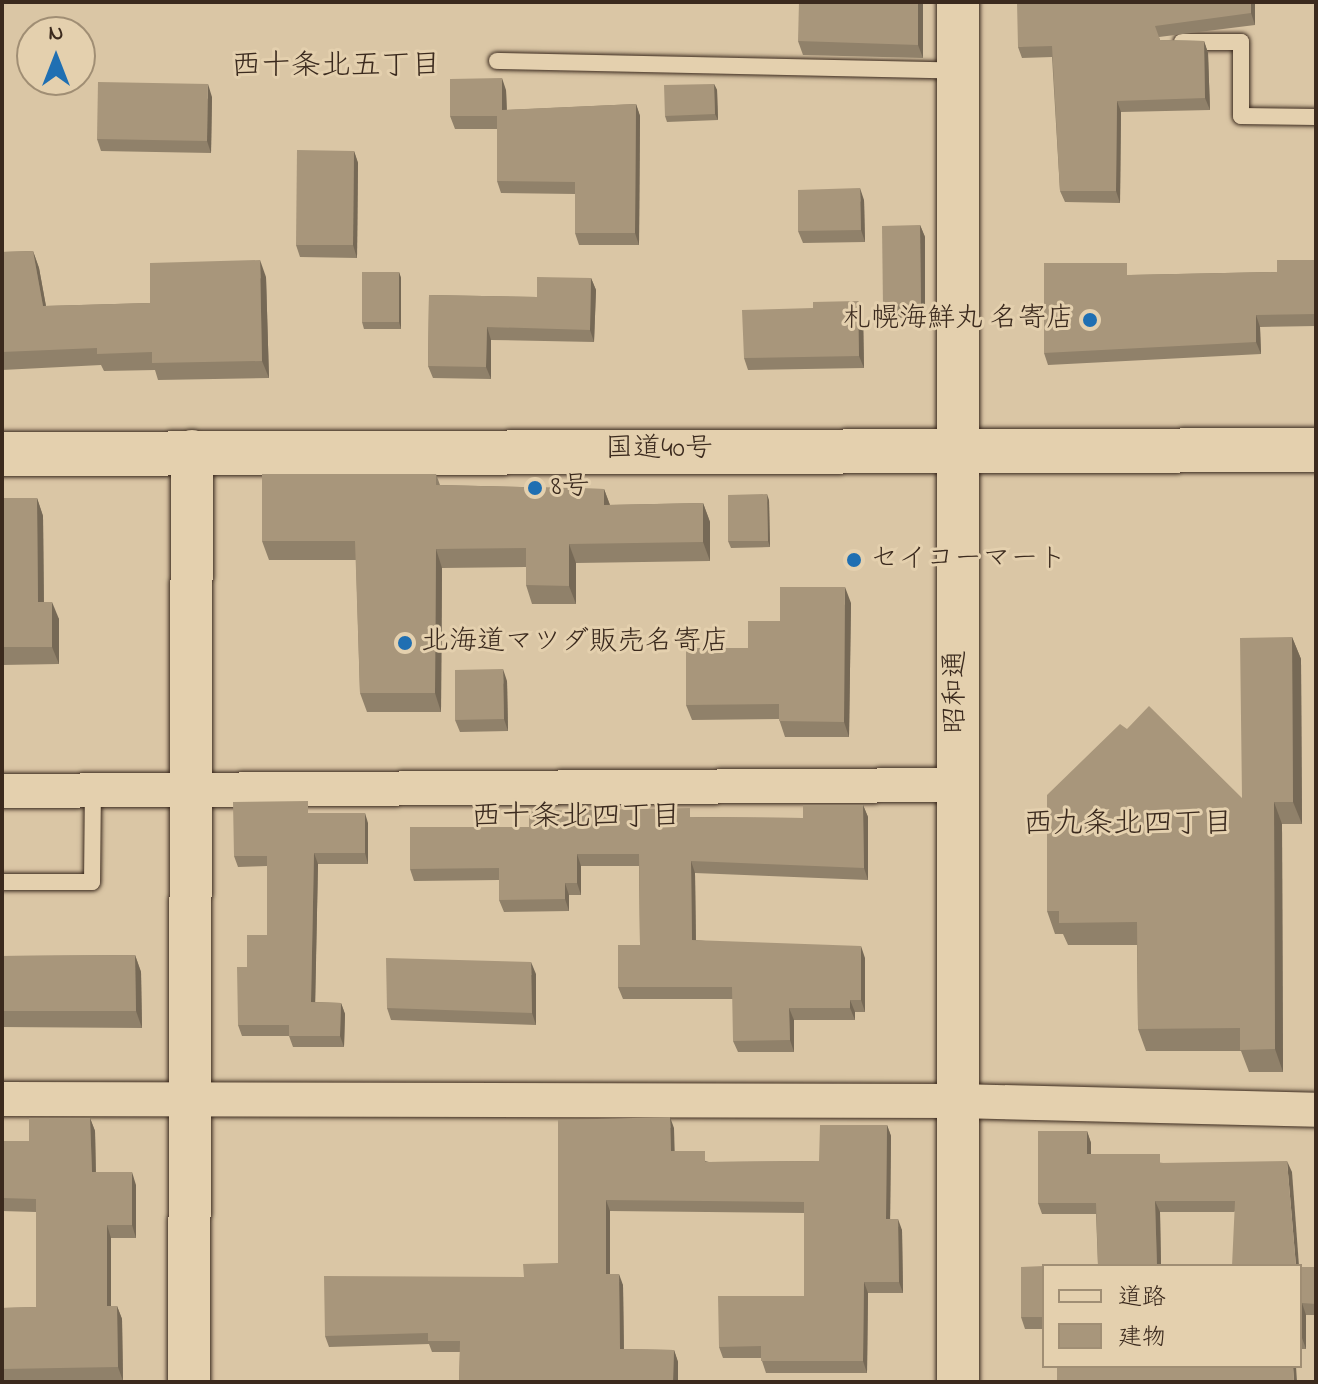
<!DOCTYPE html>
<meta charset="utf-8">
<style>
body{margin:0}
#map{position:relative;width:1318px;height:1384px;overflow:hidden;background:#dac6a5;font-family:"Indie Flower","Klee One",sans-serif}
div>[style]{position:absolute}
.roads{filter:drop-shadow(0 0 2px #3b2a1e) drop-shadow(0 0 2px #3b2a1e)}
.service>*{height:16px;margin:-8px;padding:0 8px;transform-origin:8px;border-radius:8px;background:#e4d0ae}
.minor>*{height:34px;margin:-17px;padding:0 17px;transform-origin:17px;border-radius:17px;background:#e4d0ae}
.tertiary>*{height:42px;margin:-21px;padding:0 21px;transform-origin:21px;border-radius:21px;background:#e4d0ae}
.trunk>*{height:44px;margin:-22px;padding:0 22px;transform-origin:22px;border-radius:22px;background:#e4d0ae}
.wall>*{inset:0;background:#90816a}
.shaded-wall>*{inset:0;background:#766956}
.building>*{inset:0;background:#a8967b}
.dots>*{width:22px;height:22px;translate:-50% -50%;box-sizing:border-box;border:4px solid #e4d0ae;border-radius:50%}
span{translate:-50% -50%;white-space:nowrap;text-align:center;line-height:1.15;-webkit-text-stroke:6px #e4d0ae;paint-order:stroke}
.poi-label{font-size:28px;color:#3b2a1e}
.right{translate:-100% -50%;text-align:right}
.left{translate:0 -50%;text-align:left}
.street-label{font-size:28px;color:#3b2a1e}
.neighbourhood-label{font-size:30px;color:#3b2a1e}
.frame{position:absolute;inset:0;border:4px solid #3b2a1e;pointer-events:none}
.legend{position:absolute;left:1042px;top:1264px;width:260px;height:104px;box-sizing:border-box;background:#e4d0ae;border:2px solid #a08e74;margin:0;padding:10px 14px;list-style:none;font-size:24px;color:#3b2a1e}
.legend li{display:flex;align-items:center;gap:16px;height:40px}
.legend b{width:40px;border:2px solid #a08e74}
.north{position:absolute;left:16px;top:16px;width:80px;height:80px;box-sizing:border-box;background:#e4d0ae;border:2px solid #a08e74;border-radius:50%;rotate:0deg;font-size:22px;font-weight:700;line-height:32px;text-align:center;color:#3b2a1e}
.north::after{content:'';display:block;margin:auto;width:28px;height:36px;background:#1f6fb2;clip-path:polygon(50% 0,100% 100%,50% 72%,0 100%)}
</style>
<div id="map">
<div class="roads">
<div class="service">
<div style="left:1182px;top:42px;width:59px"></div>
<div style="left:1241px;top:42px;width:74px;rotate:90deg"></div>
<div style="left:1241px;top:116px;width:75px;rotate:0.8deg"></div>
<div style="left:497px;top:61px;width:460px;rotate:1.2deg"></div>
<div style="left:2px;top:882px;width:90px"></div>
<div style="left:92px;top:882px;width:91px;rotate:-89.4deg"></div>
</div>
<div class="minor">
<div style="left:2px;top:791px;width:955px;rotate:-0.36deg"></div>
<div style="left:2px;top:1099px;width:956px;rotate:0.12deg"></div>
<div style="left:958px;top:1101px;width:358px;rotate:1.4deg"></div>
</div>
<div class="tertiary">
<div style="left:958px;top:2px;width:1380px;rotate:90deg"></div>
<div style="left:189px;top:1382px;width:931px;rotate:-89.82deg"></div>
</div>
<div class="trunk">
<div style="left:2px;top:454px;width:1314px;rotate:-0.17deg"></div>
</div>
</div>
<div class="wall">
<div style="clip-path:polygon(923px 2px,923px 58px,803px 55px,798px 41px)"></div>
<div style="clip-path:polygon(1255px 2px,1255px 25px,1159px 37px,1160px 40px,1204px 41px,1208px 53px,1210px 110px,1121px 112px,1120px 203px,1065px 202px,1060px 191px,1052px 57px,1022px 58px,1018px 47px)"></div>
<div style="clip-path:polygon(714px 84px,717px 90px,718px 120px,667px 122px,665px 116px)"></div>
<div style="clip-path:polygon(506px 90px,507px 110px,636px 104px,640px 116px,639px 245px,579px 245px,575px 233px,575px 194px,501px 193px,497px 181px,497px 129px,455px 129px,450px 116px)"></div>
<div style="clip-path:polygon(212px 97px,211px 153px,101px 151px,97px 139px)"></div>
<div style="clip-path:polygon(354px 151px,358px 163px,357px 258px,300px 257px,296px 245px)"></div>
<div style="clip-path:polygon(864px 200px,865px 242px,803px 243px,798px 231px)"></div>
<div style="clip-path:polygon(920px 225px,925px 237px,925px 317px,888px 318px,883px 306px)"></div>
<div style="clip-path:polygon(33px 251px,39px 268px,46px 306px,150px 303px,266px 277px,269px 378px,158px 380px,155px 370px,104px 371px,101px 365px,2px 370px,2px 252px)"></div>
<div style="clip-path:polygon(1316px 260px,1316px 326px,1260px 327px,1261px 354px,1048px 365px,1044px 353px,1131px 275px,1277px 272px)"></div>
<div style="clip-path:polygon(399px 272px,401px 278px,401px 329px,364px 329px,362px 322px)"></div>
<div style="clip-path:polygon(591px 278px,596px 290px,594px 342px,491px 340px,491px 379px,433px 378px,428px 366px,429px 295px,537px 297px)"></div>
<div style="clip-path:polygon(858px 301px,863px 314px,864px 368px,748px 370px,744px 358px)"></div>
<div style="clip-path:polygon(436px 474px,440px 485px,604px 489px,610px 505px,703px 503px,710px 522px,710px 561px,576px 563px,576px 604px,532px 604px,526px 585px,526px 567px,442px 568px,441px 712px,367px 712px,360px 693px,356px 560px,269px 560px,262px 541px)"></div>
<div style="clip-path:polygon(2px 498px,37px 498px,43px 516px,44px 602px,59px 619px,59px 664px,2px 665px)"></div>
<div style="clip-path:polygon(769px 500px,770px 547px,731px 548px,728px 541px)"></div>
<div style="clip-path:polygon(851px 603px,849px 737px,785px 737px,779px 719px,692px 720px,686px 705px,748px 648px,780px 621px)"></div>
<div style="clip-path:polygon(1292px 637px,1301px 659px,1302px 824px,1282px 824px,1283px 1072px,1249px 1072px,1241px 1051px,1146px 1051px,1138px 1029px,1137px 945px,1068px 945px,1063px 934px,1055px 934px,1047px 911px,1242px 798px)"></div>
<div style="clip-path:polygon(507px 681px,508px 731px,460px 732px,455px 720px)"></div>
<div style="clip-path:polygon(863px 805px,868px 817px,868px 880px,695px 873px,696px 940px,865px 958px,865px 1012px,855px 1012px,855px 1020px,794px 1020px,794px 1052px,738px 1052px,733px 1041px,733px 999px,623px 999px,618px 987px,640px 945px,639px 866px,581px 866px,581px 895px,569px 895px,569px 911px,504px 912px,499px 900px,499px 880px,414px 881px,410px 869px,529px 827px,694px 817px,803px 818px)"></div>
<div style="clip-path:polygon(312px 813px,368px 823px,368px 864px,318px 864px,315px 1002px,341px 1003px,345px 1014px,344px 1047px,293px 1047px,289px 1036px,242px 1036px,238px 1025px,247px 967px,267px 935px,267px 866px,238px 867px,234px 856px)"></div>
<div style="clip-path:polygon(135px 955px,141px 972px,142px 1028px,2px 1027px,2px 956px)"></div>
<div style="clip-path:polygon(536px 974px,536px 1025px,391px 1020px,387px 1008px)"></div>
<div style="clip-path:polygon(90px 1118px,95px 1131px,96px 1172px,136px 1185px,136px 1238px,111px 1238px,111px 1306px,117px 1306px,122px 1319px,123px 1381px,2px 1382px,2px 1308px,36px 1307px,36px 1212px,2px 1211px,2px 1141px,29px 1141px)"></div>
<div style="clip-path:polygon(558px 1120px,674px 1128px,674px 1151px,709px 1162px,819px 1161px,887px 1125px,891px 1136px,890px 1219px,902px 1230px,903px 1293px,868px 1293px,867px 1373px,766px 1373px,761px 1358px,723px 1358px,719px 1347px,804px 1296px,804px 1213px,610px 1211px,610px 1274px,623px 1285px,624px 1349px,674px 1350px,678px 1362px,678px 1382px,459px 1382px,460px 1352px,432px 1352px,429px 1344px,329px 1347px,325px 1336px,524px 1277px,558px 1263px)"></div>
<div style="clip-path:polygon(1087px 1131px,1091px 1143px,1091px 1154px,1163px 1163px,1292px 1172px,1234px 1212px,1160px 1212px,1161px 1266px,1098px 1265px,1096px 1214px,1042px 1214px,1038px 1203px)"></div>
<div style="clip-path:polygon(1044px 1266px,1044px 1329px,1025px 1329px,1021px 1317px)"></div>
<div style="clip-path:polygon(1300px 1267px,1316px 1267px,1316px 1315px,1306px 1315px,1306px 1349px,1300px 1349px)"></div>
</div>
<div class="shaded-wall">
<div style="clip-path:polygon(918px 2px,923px 2px,923px 58px,918px 45px)"></div>
<div style="clip-path:polygon(1251px 2px,1255px 2px,1255px 25px,1251px 13px)"></div>
<div style="clip-path:polygon(1204px 41px,1208px 53px,1210px 110px,1205px 98px)"></div>
<div style="clip-path:polygon(502px 78px,506px 90px,507px 122px,502px 110px)"></div>
<div style="clip-path:polygon(208px 84px,212px 97px,211px 153px,207px 141px)"></div>
<div style="clip-path:polygon(714px 84px,717px 90px,718px 120px,715px 114px)"></div>
<div style="clip-path:polygon(1117px 101px,1121px 112px,1120px 203px,1116px 191px)"></div>
<div style="clip-path:polygon(636px 104px,640px 116px,639px 245px,635px 233px)"></div>
<div style="clip-path:polygon(354px 151px,358px 163px,357px 258px,353px 245px)"></div>
<div style="clip-path:polygon(860px 188px,864px 200px,865px 242px,861px 230px)"></div>
<div style="clip-path:polygon(920px 225px,925px 237px,925px 317px,921px 305px)"></div>
<div style="clip-path:polygon(33px 251px,39px 268px,49px 323px,43px 306px)"></div>
<div style="clip-path:polygon(260px 260px,266px 277px,269px 378px,262px 361px)"></div>
<div style="clip-path:polygon(399px 272px,401px 278px,401px 329px,399px 322px)"></div>
<div style="clip-path:polygon(591px 278px,596px 290px,594px 342px,590px 330px)"></div>
<div style="clip-path:polygon(858px 301px,863px 314px,864px 368px,859px 356px)"></div>
<div style="clip-path:polygon(1256px 315px,1260px 327px,1261px 354px,1256px 342px)"></div>
<div style="clip-path:polygon(487px 327px,491px 340px,491px 379px,486px 367px)"></div>
<div style="clip-path:polygon(604px 489px,611px 508px,604px 505px)"></div>
<div style="clip-path:polygon(767px 494px,769px 500px,770px 547px,768px 541px)"></div>
<div style="clip-path:polygon(37px 498px,43px 516px,44px 620px,38px 602px)"></div>
<div style="clip-path:polygon(703px 503px,710px 522px,710px 561px,703px 542px)"></div>
<div style="clip-path:polygon(569px 544px,576px 563px,576px 604px,569px 586px)"></div>
<div style="clip-path:polygon(436px 549px,442px 568px,441px 712px,435px 693px)"></div>
<div style="clip-path:polygon(845px 587px,851px 603px,849px 737px,844px 722px)"></div>
<div style="clip-path:polygon(52px 602px,59px 619px,59px 664px,52px 647px)"></div>
<div style="clip-path:polygon(1292px 637px,1301px 659px,1302px 824px,1293px 802px)"></div>
<div style="clip-path:polygon(503px 669px,507px 681px,508px 731px,504px 719px)"></div>
<div style="clip-path:polygon(1274px 802px,1282px 824px,1283px 1072px,1275px 1049px)"></div>
<div style="clip-path:polygon(863px 805px,868px 817px,868px 880px,864px 868px)"></div>
<div style="clip-path:polygon(365px 813px,368px 823px,368px 864px,365px 853px)"></div>
<div style="clip-path:polygon(314px 853px,318px 864px,315px 1012px,311px 1002px)"></div>
<div style="clip-path:polygon(577px 854px,581px 866px,581px 895px,577px 883px)"></div>
<div style="clip-path:polygon(691px 861px,695px 873px,696px 952px,692px 940px)"></div>
<div style="clip-path:polygon(565px 883px,569px 895px,569px 911px,565px 899px)"></div>
<div style="clip-path:polygon(861px 946px,865px 958px,865px 1012px,861px 1000px)"></div>
<div style="clip-path:polygon(135px 955px,141px 972px,142px 1028px,136px 1011px)"></div>
<div style="clip-path:polygon(531px 962px,536px 974px,536px 1025px,532px 1013px)"></div>
<div style="clip-path:polygon(850px 1000px,855px 1012px,855px 1020px,850px 1008px)"></div>
<div style="clip-path:polygon(341px 1003px,345px 1014px,344px 1047px,340px 1036px)"></div>
<div style="clip-path:polygon(789px 1008px,794px 1020px,794px 1052px,790px 1040px)"></div>
<div style="clip-path:polygon(670px 1117px,674px 1128px,675px 1163px,671px 1151px)"></div>
<div style="clip-path:polygon(90px 1118px,95px 1131px,96px 1185px,92px 1172px)"></div>
<div style="clip-path:polygon(887px 1125px,891px 1136px,890px 1230px,886px 1219px)"></div>
<div style="clip-path:polygon(1087px 1131px,1091px 1143px,1091px 1166px,1087px 1154px)"></div>
<div style="clip-path:polygon(1287px 1161px,1292px 1172px,1299px 1266px,1296px 1266px)"></div>
<div style="clip-path:polygon(132px 1172px,136px 1185px,136px 1238px,132px 1225px)"></div>
<div style="clip-path:polygon(606px 1200px,610px 1211px,610px 1286px,606px 1274px)"></div>
<div style="clip-path:polygon(1155px 1201px,1160px 1212px,1161px 1266px,1157px 1266px)"></div>
<div style="clip-path:polygon(898px 1219px,902px 1230px,903px 1293px,899px 1282px)"></div>
<div style="clip-path:polygon(107px 1225px,111px 1238px,111px 1320px,107px 1306px)"></div>
<div style="clip-path:polygon(619px 1274px,623px 1285px,624px 1361px,620px 1349px)"></div>
<div style="clip-path:polygon(864px 1282px,868px 1293px,867px 1373px,863px 1361px)"></div>
<div style="clip-path:polygon(1302px 1303px,1306px 1315px,1306px 1349px,1302px 1338px)"></div>
<div style="clip-path:polygon(117px 1306px,122px 1319px,123px 1381px,118px 1367px)"></div>
<div style="clip-path:polygon(674px 1350px,678px 1362px,678px 1382px,673px 1382px)"></div>
<div style="clip-path:polygon(1293px 1366px,1296px 1366px,1297px 1382px,1294px 1382px)"></div>
</div>
<div class="building">
<div style="clip-path:polygon(799px 2px,918px 2px,918px 45px,798px 41px)"></div>
<div style="clip-path:polygon(1017px 2px,1251px 2px,1251px 13px,1155px 26px,1160px 40px,1204px 41px,1205px 98px,1117px 101px,1116px 191px,1060px 191px,1052px 46px,1018px 47px)"></div>
<div style="clip-path:polygon(502px 78px,502px 110px,636px 104px,635px 233px,575px 233px,575px 182px,497px 181px,497px 116px,450px 116px,450px 79px)"></div>
<div style="clip-path:polygon(98px 82px,208px 84px,207px 141px,97px 139px)"></div>
<div style="clip-path:polygon(714px 84px,715px 114px,665px 116px,664px 85px)"></div>
<div style="clip-path:polygon(297px 150px,354px 151px,353px 245px,296px 245px)"></div>
<div style="clip-path:polygon(860px 188px,861px 230px,798px 231px,798px 190px)"></div>
<div style="clip-path:polygon(920px 225px,921px 305px,883px 306px,882px 226px)"></div>
<div style="clip-path:polygon(33px 251px,43px 306px,150px 303px,150px 263px,260px 260px,262px 361px,152px 363px,152px 352px,97px 354px,97px 348px,2px 352px,2px 252px)"></div>
<div style="clip-path:polygon(1277px 260px,1316px 260px,1316px 314px,1256px 315px,1256px 342px,1044px 353px,1044px 263px,1127px 263px,1127px 275px,1277px 272px)"></div>
<div style="clip-path:polygon(362px 272px,399px 272px,399px 322px,362px 322px)"></div>
<div style="clip-path:polygon(537px 277px,591px 278px,590px 330px,487px 327px,486px 367px,428px 366px,429px 295px,537px 297px)"></div>
<div style="clip-path:polygon(858px 301px,859px 356px,744px 358px,742px 310px,813px 308px,813px 302px)"></div>
<div style="clip-path:polygon(262px 474px,436px 474px,436px 485px,604px 489px,604px 505px,703px 503px,703px 542px,569px 544px,569px 586px,526px 585px,526px 548px,436px 549px,435px 693px,360px 693px,355px 541px,262px 541px)"></div>
<div style="clip-path:polygon(767px 494px,768px 541px,728px 541px,728px 495px)"></div>
<div style="clip-path:polygon(2px 498px,37px 498px,38px 602px,52px 602px,52px 647px,2px 647px)"></div>
<div style="clip-path:polygon(780px 587px,845px 587px,844px 722px,779px 721px,779px 704px,686px 705px,686px 648px,748px 648px,748px 621px,780px 621px)"></div>
<div style="clip-path:polygon(1292px 637px,1293px 802px,1274px 802px,1275px 1049px,1240px 1050px,1240px 1028px,1138px 1029px,1137px 922px,1059px 923px,1059px 911px,1047px 911px,1047px 795px,1120px 724px,1127px 729px,1149px 706px,1242px 798px,1240px 638px)"></div>
<div style="clip-path:polygon(503px 669px,504px 719px,455px 720px,455px 670px)"></div>
<div style="clip-path:polygon(308px 801px,308px 813px,365px 813px,365px 853px,314px 853px,311px 1002px,341px 1003px,340px 1036px,289px 1036px,289px 1025px,238px 1025px,237px 967px,247px 967px,247px 935px,267px 935px,267px 856px,234px 856px,233px 802px)"></div>
<div style="clip-path:polygon(803px 805px,863px 805px,864px 868px,691px 861px,692px 940px,861px 946px,861px 1000px,850px 1000px,850px 1008px,789px 1008px,790px 1040px,733px 1041px,732px 987px,618px 987px,618px 945px,640px 945px,639px 854px,577px 854px,577px 883px,565px 883px,565px 899px,499px 900px,499px 868px,410px 869px,410px 827px,529px 827px,529px 811px,690px 808px,690px 817px,803px 818px)"></div>
<div style="clip-path:polygon(135px 955px,136px 1011px,2px 1011px,2px 956px)"></div>
<div style="clip-path:polygon(386px 958px,531px 962px,532px 1013px,387px 1008px)"></div>
<div style="clip-path:polygon(670px 1117px,671px 1151px,705px 1151px,705px 1162px,819px 1161px,820px 1125px,887px 1125px,886px 1219px,898px 1219px,899px 1282px,864px 1282px,863px 1361px,761px 1361px,761px 1346px,719px 1347px,718px 1296px,804px 1296px,804px 1202px,606px 1200px,606px 1274px,619px 1274px,620px 1349px,674px 1350px,673px 1382px,459px 1382px,460px 1341px,428px 1341px,428px 1333px,325px 1336px,324px 1276px,524px 1277px,523px 1264px,558px 1263px,558px 1120px)"></div>
<div style="clip-path:polygon(29px 1118px,90px 1118px,92px 1172px,132px 1172px,132px 1225px,107px 1225px,107px 1306px,117px 1306px,118px 1367px,2px 1369px,2px 1308px,36px 1307px,36px 1199px,2px 1198px,2px 1141px,29px 1141px)"></div>
<div style="clip-path:polygon(1038px 1131px,1087px 1131px,1087px 1154px,1160px 1154px,1160px 1163px,1287px 1161px,1296px 1266px,1232px 1266px,1235px 1201px,1155px 1201px,1157px 1266px,1049px 1266px,1098px 1265px,1096px 1203px,1038px 1203px)"></div>
<div style="clip-path:polygon(1044px 1266px,1044px 1317px,1021px 1317px,1021px 1267px)"></div>
<div style="clip-path:polygon(1300px 1267px,1316px 1267px,1316px 1304px,1302px 1303px,1302px 1338px,1300px 1338px)"></div>
<div style="clip-path:polygon(1057px 1366px,1293px 1366px,1294px 1382px,1057px 1382px)"></div>
</div>
<div class="dots">
<div style="left:1090px;top:320px;background:#1f6fb2"></div>
<div style="left:535px;top:488px;background:#1f6fb2"></div>
<div style="left:854px;top:560px;background:#1f6fb2"></div>
<div style="left:405px;top:643px;background:#1f6fb2"></div>
</div>
<div class="poi-label">
<span class="right" style="left:1074px;top:320px">札幌海鮮丸 名寄店</span>
<span class="left" style="left:551px;top:488px">8号</span>
<span class="left" style="left:870px;top:560px">セイコーマート</span>
<span class="left" style="left:421px;top:643px">北海道マツダ販売名寄店</span>
</div>
<div class="street-label">
<span style="left:659px;top:450px">国道40号</span>
<span style="left:957px;top:692px;rotate:-90deg">昭和通</span>
</div>
<div class="neighbourhood-label">
<span style="left:336px;top:67px">西十条北五丁目</span>
<span style="left:576px;top:818px">西十条北四丁目</span>
<span style="left:1128px;top:825px">西九条北四丁目</span>
</div>
<div class="frame"></div>
<ul class="legend">
<li><b style="height:10px;background:#e4d0ae"></b>道路</li>
<li><b style="height:22px;background:#a8967b"></b>建物</li>
</ul>
<div class="north">N</div>
</div>
